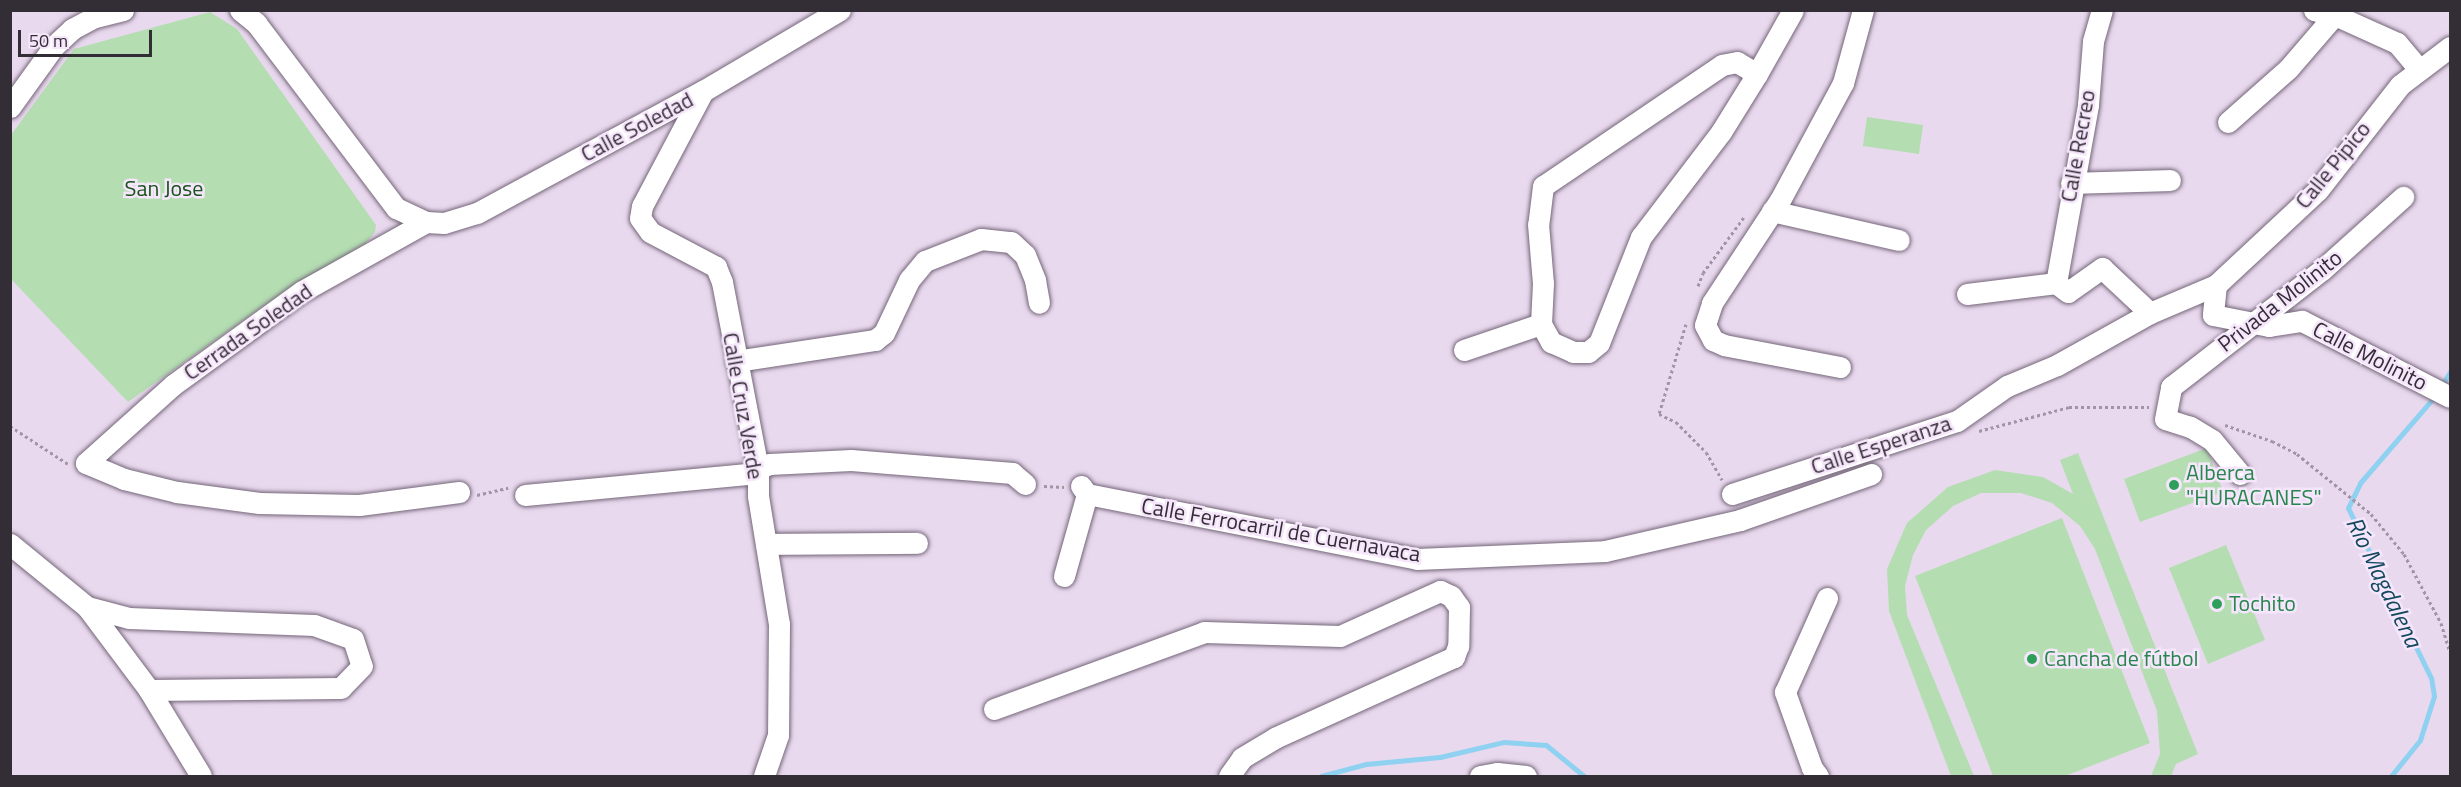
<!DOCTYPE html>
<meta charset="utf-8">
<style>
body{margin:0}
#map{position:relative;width:2461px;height:787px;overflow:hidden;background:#e9d9ee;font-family:"Titillium Web",sans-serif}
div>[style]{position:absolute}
.green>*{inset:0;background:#b4ddb2}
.stream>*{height:5px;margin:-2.5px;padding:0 2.5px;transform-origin:2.5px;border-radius:2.5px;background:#8fd1f0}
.path>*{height:3px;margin-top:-1.5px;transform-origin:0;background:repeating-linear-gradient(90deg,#a195a5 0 3px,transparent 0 6px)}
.roads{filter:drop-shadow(0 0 2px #746679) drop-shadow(0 0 2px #746679)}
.minor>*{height:21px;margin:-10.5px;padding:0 10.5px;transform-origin:10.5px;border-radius:10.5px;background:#fff}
.dots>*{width:16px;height:16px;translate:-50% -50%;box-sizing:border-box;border:3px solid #f6e6fb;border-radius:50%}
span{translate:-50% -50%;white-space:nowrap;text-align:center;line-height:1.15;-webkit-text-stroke:5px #f6e6fb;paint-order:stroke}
.street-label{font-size:22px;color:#332d35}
.park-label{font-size:22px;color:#165419}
.leisure-label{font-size:22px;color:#27864d}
.left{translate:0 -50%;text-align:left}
.water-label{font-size:24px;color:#12495e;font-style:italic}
.frame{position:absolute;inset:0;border:12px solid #332d35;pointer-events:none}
.scale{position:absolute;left:18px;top:30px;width:134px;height:27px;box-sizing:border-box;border:3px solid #332d35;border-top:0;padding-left:8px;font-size:18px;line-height:21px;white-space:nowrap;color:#332d35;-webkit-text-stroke:4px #f6e6fb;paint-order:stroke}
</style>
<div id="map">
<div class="green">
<div style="clip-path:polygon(210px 12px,237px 29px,376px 225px,375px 232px,365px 244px,289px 288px,128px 402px,11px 279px,11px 135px,74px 49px)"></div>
<div style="clip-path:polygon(1867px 117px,1923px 125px,1919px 154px,1863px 146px)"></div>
<div style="clip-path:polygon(2207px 448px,2223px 492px,2140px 522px,2124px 479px)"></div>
<div style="clip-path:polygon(2078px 453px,2198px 754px,2176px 764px,2171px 776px,2151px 776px,2160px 754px,2157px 711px,2095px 549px,2080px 526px,2052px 503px,2021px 493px,1981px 493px,1953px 506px,1926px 530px,1913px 555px,1905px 586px,1907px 615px,1974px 776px,1951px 776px,1889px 611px,1887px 569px,1907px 523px,1948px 487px,1995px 470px,2043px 477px,2073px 494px,2060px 460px)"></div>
<div style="clip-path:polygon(2062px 518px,2150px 743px,2065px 776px,1993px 776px,1915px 576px)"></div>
<div style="clip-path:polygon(2226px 545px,2265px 640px,2208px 664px,2169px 568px)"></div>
</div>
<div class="stream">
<div style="left:2440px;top:388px;width:19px;rotate:-58deg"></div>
<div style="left:1321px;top:776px;width:47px;rotate:-14.9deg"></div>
<div style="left:1366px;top:764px;width:74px;rotate:-5.4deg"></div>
<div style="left:1440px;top:757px;width:66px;rotate:-13.2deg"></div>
<div style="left:1504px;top:742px;width:42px;rotate:4.1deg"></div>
<div style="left:1546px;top:745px;width:49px;rotate:39.2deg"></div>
<div style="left:2391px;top:776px;width:46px;rotate:-51.1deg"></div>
<div style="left:2420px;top:740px;width:46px;rotate:-72.3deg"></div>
<div style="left:2434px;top:696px;width:18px;rotate:-99deg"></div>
<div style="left:2431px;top:678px;width:189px;rotate:-116deg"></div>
<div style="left:2348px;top:508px;width:28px;rotate:-64deg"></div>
<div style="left:2360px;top:483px;width:115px;rotate:-49.2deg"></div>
</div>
<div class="path">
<div style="left:1698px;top:286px;width:14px;rotate:-69deg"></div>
<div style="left:1703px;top:273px;width:69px;rotate:-53.8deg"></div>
<div style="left:1686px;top:324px;width:94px;rotate:106.7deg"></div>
<div style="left:1659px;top:414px;width:19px;rotate:25deg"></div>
<div style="left:1676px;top:422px;width:42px;rotate:45deg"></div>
<div style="left:1706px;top:452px;width:32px;rotate:60deg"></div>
<div style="left:2225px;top:425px;width:50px;rotate:18.8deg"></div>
<div style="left:2272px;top:441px;width:28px;rotate:27deg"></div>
<div style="left:2297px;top:454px;width:95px;rotate:39deg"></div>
<div style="left:2371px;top:514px;width:52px;rotate:50.5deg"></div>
<div style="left:2404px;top:554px;width:78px;rotate:61.8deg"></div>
<div style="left:2441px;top:623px;width:30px;rotate:73deg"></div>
<div style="left:10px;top:426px;width:69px;rotate:33.2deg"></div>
<div style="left:1979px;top:431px;width:93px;rotate:-14.9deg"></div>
<div style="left:2069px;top:407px;width:80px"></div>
<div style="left:1044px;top:486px;width:20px;rotate:3deg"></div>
<div style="left:477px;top:495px;width:32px;rotate:-13deg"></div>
</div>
<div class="roads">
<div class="minor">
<div style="left:240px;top:10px;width:21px;rotate:39deg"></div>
<div style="left:256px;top:23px;width:232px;rotate:52.9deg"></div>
<div style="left:396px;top:208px;width:33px;rotate:25deg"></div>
<div style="left:426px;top:222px;width:18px;rotate:3deg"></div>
<div style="left:444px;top:223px;width:34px;rotate:-17deg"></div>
<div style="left:477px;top:213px;width:257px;rotate:-28.4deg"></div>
<div style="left:703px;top:91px;width:159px;rotate:-30.6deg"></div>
<div style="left:2314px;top:10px;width:24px;rotate:15deg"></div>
<div style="left:2337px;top:16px;width:66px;rotate:24.2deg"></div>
<div style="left:2397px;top:43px;width:34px;rotate:50deg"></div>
<div style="left:1757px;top:74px;width:23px;rotate:-149deg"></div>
<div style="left:1737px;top:62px;width:15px;rotate:169deg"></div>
<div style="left:1722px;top:65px;width:216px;rotate:145.9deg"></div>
<div style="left:1543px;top:186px;width:38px;rotate:97deg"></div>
<div style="left:1538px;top:224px;width:59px;rotate:85.2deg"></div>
<div style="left:1543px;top:283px;width:41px;rotate:92.8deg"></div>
<div style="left:1541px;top:324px;width:21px;rotate:61deg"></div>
<div style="left:1551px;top:342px;width:24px;rotate:24deg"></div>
<div style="left:1573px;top:352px;width:15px"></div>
<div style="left:1588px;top:352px;width:14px;rotate:-39deg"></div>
<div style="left:1599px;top:343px;width:114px;rotate:-68.4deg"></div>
<div style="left:1641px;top:237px;width:132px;rotate:-52.7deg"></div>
<div style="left:1721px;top:132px;width:68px;rotate:-58.2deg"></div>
<div style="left:1757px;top:74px;width:73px;rotate:-60.6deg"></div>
<div style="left:703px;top:91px;width:130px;rotate:117.9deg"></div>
<div style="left:642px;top:206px;width:12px;rotate:99deg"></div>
<div style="left:640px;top:218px;width:17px;rotate:54deg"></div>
<div style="left:650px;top:232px;width:75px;rotate:27.9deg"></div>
<div style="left:716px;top:267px;width:16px;rotate:68deg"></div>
<div style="left:722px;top:282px;width:190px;rotate:79.1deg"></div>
<div style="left:758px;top:469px;width:27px;rotate:90deg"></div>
<div style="left:758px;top:496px;width:130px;rotate:80.7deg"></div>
<div style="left:779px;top:624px;width:111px;rotate:90.5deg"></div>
<div style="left:778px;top:735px;width:43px;rotate:108.9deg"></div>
<div style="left:10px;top:107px;width:75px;rotate:-54.2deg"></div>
<div style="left:54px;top:46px;width:25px;rotate:-43deg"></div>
<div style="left:72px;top:29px;width:26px;rotate:-28deg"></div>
<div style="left:95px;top:17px;width:29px;rotate:-14deg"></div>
<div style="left:2228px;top:122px;width:80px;rotate:-41.5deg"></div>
<div style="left:2288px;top:69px;width:78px;rotate:-49.2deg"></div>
<div style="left:2071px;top:183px;width:99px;rotate:-1.7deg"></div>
<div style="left:1772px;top:211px;width:130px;rotate:12.9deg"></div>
<div style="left:426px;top:222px;width:143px;rotate:150.8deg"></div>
<div style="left:301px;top:292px;width:158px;rotate:144deg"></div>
<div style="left:173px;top:385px;width:117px;rotate:138.1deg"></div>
<div style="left:86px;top:463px;width:41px;rotate:22.8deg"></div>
<div style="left:124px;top:479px;width:55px;rotate:13.8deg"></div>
<div style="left:177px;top:492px;width:83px;rotate:7.6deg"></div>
<div style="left:259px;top:503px;width:100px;rotate:1.1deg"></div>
<div style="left:359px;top:505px;width:101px;rotate:-7.4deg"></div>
<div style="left:2056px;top:283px;width:181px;rotate:-79.8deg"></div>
<div style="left:2088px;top:105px;width:64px;rotate:-85.5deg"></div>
<div style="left:2093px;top:41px;width:32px;rotate:-74deg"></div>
<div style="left:2216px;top:285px;width:30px;rotate:96deg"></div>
<div style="left:2213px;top:315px;width:57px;rotate:11.1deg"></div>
<div style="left:2269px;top:326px;width:33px;rotate:-9deg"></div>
<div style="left:2302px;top:321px;width:166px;rotate:27.2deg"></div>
<div style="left:1967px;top:294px;width:90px;rotate:-7deg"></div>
<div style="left:2056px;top:283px;width:15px;rotate:37deg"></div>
<div style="left:2068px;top:292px;width:42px;rotate:-35.2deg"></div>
<div style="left:2102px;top:268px;width:66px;rotate:43.2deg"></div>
<div style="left:1464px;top:350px;width:81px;rotate:-18.7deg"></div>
<div style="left:736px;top:361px;width:141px;rotate:-8.6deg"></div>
<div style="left:875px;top:340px;width:11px;rotate:-38deg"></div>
<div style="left:884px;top:333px;width:59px;rotate:-64.7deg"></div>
<div style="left:909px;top:280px;width:25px;rotate:-50deg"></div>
<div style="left:925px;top:261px;width:60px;rotate:-21.4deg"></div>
<div style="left:981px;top:239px;width:30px;rotate:6deg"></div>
<div style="left:1011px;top:242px;width:19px;rotate:43deg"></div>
<div style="left:1025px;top:255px;width:27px;rotate:68deg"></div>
<div style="left:1035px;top:280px;width:23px;rotate:80deg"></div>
<div style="left:1840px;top:367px;width:118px;rotate:-169.3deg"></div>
<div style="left:1724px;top:345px;width:12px;rotate:-156deg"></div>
<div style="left:1713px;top:340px;width:17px;rotate:-118deg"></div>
<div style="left:1705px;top:325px;width:23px;rotate:-72deg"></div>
<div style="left:1712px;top:303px;width:123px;rotate:-56.6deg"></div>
<div style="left:1780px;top:200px;width:133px;rotate:-61.7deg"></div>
<div style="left:1843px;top:83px;width:76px;rotate:-74.7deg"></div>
<div style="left:2240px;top:474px;width:44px;rotate:-129.5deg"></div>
<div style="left:2212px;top:440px;width:26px;rotate:-149deg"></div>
<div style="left:2190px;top:427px;width:26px;rotate:-162deg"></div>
<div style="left:2165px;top:419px;width:33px;rotate:-79deg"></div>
<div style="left:2171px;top:387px;width:192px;rotate:-37.8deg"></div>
<div style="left:2323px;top:269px;width:108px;rotate:-42deg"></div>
<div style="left:1081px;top:486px;width:10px;rotate:53deg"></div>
<div style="left:1087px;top:494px;width:336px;rotate:11.1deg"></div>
<div style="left:1417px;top:559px;width:188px;rotate:-2.4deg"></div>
<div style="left:1605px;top:551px;width:139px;rotate:-12.9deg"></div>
<div style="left:1740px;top:520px;width:139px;rotate:-19.3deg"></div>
<div style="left:1732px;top:494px;width:237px;rotate:-18deg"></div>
<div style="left:1957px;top:421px;width:61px;rotate:-35deg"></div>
<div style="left:2007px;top:386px;width:54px;rotate:-22.8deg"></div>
<div style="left:2057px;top:365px;width:107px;rotate:-29.2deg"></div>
<div style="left:2150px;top:313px;width:72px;rotate:-23deg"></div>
<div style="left:2216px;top:285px;width:139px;rotate:-43deg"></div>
<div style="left:2318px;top:190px;width:133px;rotate:-52deg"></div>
<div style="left:2400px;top:85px;width:63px;rotate:-37.2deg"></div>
<div style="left:525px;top:495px;width:223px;rotate:-5.4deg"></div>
<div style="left:747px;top:474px;width:24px;rotate:-24deg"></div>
<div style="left:769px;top:464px;width:82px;rotate:-2.8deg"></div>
<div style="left:851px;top:460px;width:162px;rotate:4.6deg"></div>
<div style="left:1012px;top:473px;width:17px;rotate:40deg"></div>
<div style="left:10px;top:544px;width:99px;rotate:39.3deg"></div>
<div style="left:87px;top:607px;width:104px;rotate:53.2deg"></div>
<div style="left:149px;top:690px;width:100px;rotate:58.8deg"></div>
<div style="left:766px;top:544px;width:151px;rotate:-0.4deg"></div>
<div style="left:1064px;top:576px;width:85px;rotate:-74.3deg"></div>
<div style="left:87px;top:607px;width:43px;rotate:14.7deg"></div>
<div style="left:129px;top:618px;width:185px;rotate:2.2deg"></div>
<div style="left:314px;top:625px;width:41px;rotate:19.7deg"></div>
<div style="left:353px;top:639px;width:28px;rotate:72deg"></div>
<div style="left:362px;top:666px;width:30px;rotate:134deg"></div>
<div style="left:341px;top:688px;width:192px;rotate:179.4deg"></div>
<div style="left:994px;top:709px;width:224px;rotate:-20.1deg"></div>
<div style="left:1204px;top:632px;width:136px;rotate:1.7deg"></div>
<div style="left:1340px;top:636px;width:110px;rotate:-24.2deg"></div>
<div style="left:1440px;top:591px;width:12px;rotate:24deg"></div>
<div style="left:1451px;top:596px;width:14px;rotate:54deg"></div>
<div style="left:1459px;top:607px;width:39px;rotate:91deg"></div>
<div style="left:1458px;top:646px;width:12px;rotate:110deg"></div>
<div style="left:1454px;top:657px;width:196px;rotate:155.7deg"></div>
<div style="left:1275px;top:738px;width:39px;rotate:149deg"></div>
<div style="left:1242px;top:758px;width:22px;rotate:126deg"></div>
<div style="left:1480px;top:776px;width:17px;rotate:-10deg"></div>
<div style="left:1497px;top:773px;width:29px;rotate:6deg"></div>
<div style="left:1818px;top:776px;width:10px;rotate:-127deg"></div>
<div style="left:1812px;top:768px;width:81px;rotate:-109.6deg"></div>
<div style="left:1785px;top:692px;width:103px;rotate:-65.9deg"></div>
</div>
</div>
<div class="dots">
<div style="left:2174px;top:485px;background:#2e9e5b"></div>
<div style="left:2217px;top:604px;background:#2e9e5b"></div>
<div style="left:2032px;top:659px;background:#2e9e5b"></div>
</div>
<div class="street-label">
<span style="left:637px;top:127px;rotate:-28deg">Calle Soledad</span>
<span style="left:2078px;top:146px;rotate:-80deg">Calle Recreo</span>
<span style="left:2333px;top:165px;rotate:-51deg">Calle Pipico</span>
<span style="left:2280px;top:301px;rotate:-38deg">Privada Molinito</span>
<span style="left:248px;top:332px;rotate:-35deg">Cerrada Soledad</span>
<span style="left:2370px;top:356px;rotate:27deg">Calle Molinito</span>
<span style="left:743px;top:406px;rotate:80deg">Calle Cruz Verde</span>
<span style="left:1881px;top:445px;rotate:-18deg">Calle Esperanza</span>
<span style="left:1281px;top:530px;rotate:10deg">Calle Ferrocarril de Cuernavaca</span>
</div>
<div class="park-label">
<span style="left:164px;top:189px">San Jose</span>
</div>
<div class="leisure-label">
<span class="left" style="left:2186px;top:485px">Alberca<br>"HURACANES"</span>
<span class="left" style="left:2229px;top:604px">Tochito</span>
<span class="left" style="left:2044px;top:659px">Cancha de fútbol</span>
</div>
<div class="water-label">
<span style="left:2384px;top:582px;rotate:64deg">Río Magdalena</span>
</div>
<div class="frame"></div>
<div class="scale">50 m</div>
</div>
